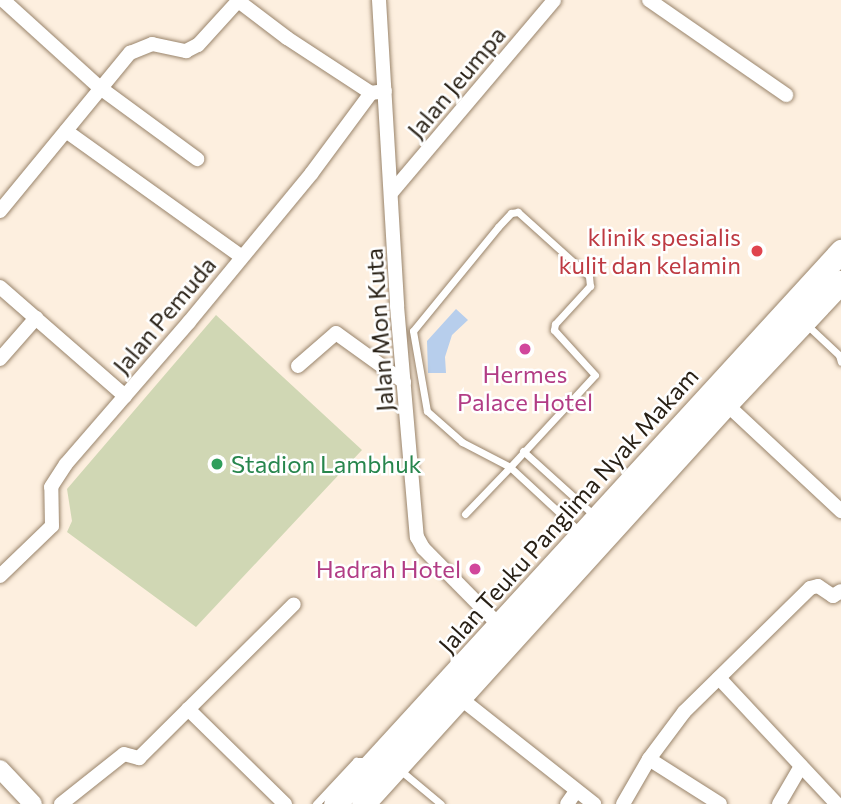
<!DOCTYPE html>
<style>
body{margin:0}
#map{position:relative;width:841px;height:804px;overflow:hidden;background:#fdefdf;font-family:Commissioner,sans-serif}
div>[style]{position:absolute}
.green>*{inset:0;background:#d0d7b4}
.water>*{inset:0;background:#b7ceec}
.roads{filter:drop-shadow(0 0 2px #99846b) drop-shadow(0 0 2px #99846b)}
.service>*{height:7px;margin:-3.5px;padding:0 3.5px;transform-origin:3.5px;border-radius:3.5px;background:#fff}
.minor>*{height:14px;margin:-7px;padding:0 7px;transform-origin:7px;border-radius:7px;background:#fff}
.tertiary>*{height:18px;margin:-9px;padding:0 9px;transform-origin:9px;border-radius:9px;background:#fff}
.primary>*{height:23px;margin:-11.5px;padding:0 11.5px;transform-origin:11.5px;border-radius:11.5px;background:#fff}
.dots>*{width:19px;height:19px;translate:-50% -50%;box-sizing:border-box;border:4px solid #fff;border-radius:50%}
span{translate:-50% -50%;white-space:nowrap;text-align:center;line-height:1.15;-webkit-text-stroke:5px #fff;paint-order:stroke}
.street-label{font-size:24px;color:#282015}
.health-label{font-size:24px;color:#be3a42}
.right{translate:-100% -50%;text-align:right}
.hotel-label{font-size:24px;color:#b23c85}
.leisure-label{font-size:24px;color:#27864d}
.left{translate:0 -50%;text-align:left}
</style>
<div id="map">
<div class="green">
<div style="clip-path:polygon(216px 315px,362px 450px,196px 627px,67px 532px,72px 521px,67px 489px)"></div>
</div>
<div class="water">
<div style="clip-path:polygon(456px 309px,468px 320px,452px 335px,445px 357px,446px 373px,428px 373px,427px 341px)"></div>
</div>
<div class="roads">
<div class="service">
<div style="left:807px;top:325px;width:44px;rotate:43.2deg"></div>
<div style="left:839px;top:355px;width:7px;rotate:74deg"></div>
<div style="left:523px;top:451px;width:97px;rotate:42.1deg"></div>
<div style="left:465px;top:514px;width:65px;rotate:-46.2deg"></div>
<div style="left:510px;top:467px;width:125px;rotate:-47.3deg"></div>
<div style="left:595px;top:375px;width:61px;rotate:-132.3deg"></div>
<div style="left:554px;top:330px;width:6px;rotate:-81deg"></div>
<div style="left:555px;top:324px;width:52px;rotate:-47.4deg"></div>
<div style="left:590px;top:286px;width:10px;rotate:-96deg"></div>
<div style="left:589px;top:276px;width:96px;rotate:-138deg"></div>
<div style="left:518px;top:212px;width:7px;rotate:172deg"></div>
<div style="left:511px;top:213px;width:19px;rotate:133deg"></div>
<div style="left:498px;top:227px;width:134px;rotate:129.3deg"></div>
<div style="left:413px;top:331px;width:81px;rotate:80.1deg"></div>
<div style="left:427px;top:411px;width:47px;rotate:41.5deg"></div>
<div style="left:462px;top:442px;width:54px;rotate:27.5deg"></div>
<div style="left:510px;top:467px;width:94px;rotate:42.8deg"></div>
<div style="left:400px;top:770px;width:53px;rotate:39.7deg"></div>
<div style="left:316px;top:804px;width:59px;rotate:-47.1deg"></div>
<div style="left:356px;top:761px;width:10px"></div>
</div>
<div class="minor">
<div style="left:3px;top:0;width:130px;rotate:42.2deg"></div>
<div style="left:99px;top:87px;width:122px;rotate:36.3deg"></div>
<div style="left:237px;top:0;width:63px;rotate:37.2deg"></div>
<div style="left:287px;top:38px;width:100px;rotate:33.2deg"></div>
<div style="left:379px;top:0;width:307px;rotate:86.6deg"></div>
<div style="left:397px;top:306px;width:232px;rotate:85.1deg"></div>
<div style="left:417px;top:537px;width:13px;rotate:61deg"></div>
<div style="left:423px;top:548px;width:108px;rotate:45.4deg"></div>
<div style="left:649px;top:0;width:167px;rotate:34.7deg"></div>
<div style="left:66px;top:131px;width:216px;rotate:35.6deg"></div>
<div style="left:392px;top:192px;width:251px;rotate:-49.8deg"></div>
<div style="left:0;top:211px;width:205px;rotate:-50.6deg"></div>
<div style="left:130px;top:53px;width:24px;rotate:-22deg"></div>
<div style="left:152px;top:44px;width:35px;rotate:12deg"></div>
<div style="left:186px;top:51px;width:13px;rotate:-27deg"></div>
<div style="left:198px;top:45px;width:59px;rotate:-47.7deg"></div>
<div style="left:0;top:287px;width:166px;rotate:41.1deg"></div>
<div style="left:0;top:359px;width:55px;rotate:-48.7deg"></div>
<div style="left:298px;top:366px;width:50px;rotate:-41deg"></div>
<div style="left:336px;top:333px;width:84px;rotate:35.8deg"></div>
<div style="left:722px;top:400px;width:163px;rotate:43deg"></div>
<div style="left:0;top:576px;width:72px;rotate:-43.9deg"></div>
<div style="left:52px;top:526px;width:39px;rotate:-91deg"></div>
<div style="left:51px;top:487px;width:27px;rotate:-57deg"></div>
<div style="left:66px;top:464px;width:188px;rotate:-49.1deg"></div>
<div style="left:189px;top:322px;width:192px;rotate:-50.5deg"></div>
<div style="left:311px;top:174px;width:101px;rotate:-53.5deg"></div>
<div style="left:371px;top:93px;width:14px;rotate:-8deg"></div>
<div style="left:719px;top:678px;width:173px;rotate:46.9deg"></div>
<div style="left:460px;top:698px;width:171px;rotate:38.3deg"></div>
<div style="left:188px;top:709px;width:136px;rotate:44.4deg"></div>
<div style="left:649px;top:759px;width:84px;rotate:32.4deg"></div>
<div style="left:61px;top:804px;width:80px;rotate:-38.4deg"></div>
<div style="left:124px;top:754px;width:16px;rotate:15deg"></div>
<div style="left:139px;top:758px;width:218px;rotate:-44.8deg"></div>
<div style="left:567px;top:804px;width:16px;rotate:-55deg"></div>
<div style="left:623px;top:804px;width:52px;rotate:-60deg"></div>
<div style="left:649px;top:759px;width:59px;rotate:-53.3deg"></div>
<div style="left:684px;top:712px;width:177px;rotate:-44.5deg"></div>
<div style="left:810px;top:588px;width:8px;rotate:-14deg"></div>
<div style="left:818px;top:586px;width:18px;rotate:34deg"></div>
<div style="left:833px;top:596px;width:9px;rotate:-32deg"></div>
<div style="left:779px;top:804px;width:44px;rotate:-59.9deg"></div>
</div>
<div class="tertiary">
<div style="left:0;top:769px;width:48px;rotate:46.7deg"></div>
</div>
<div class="primary">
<div style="left:335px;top:804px;width:750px;rotate:-47.54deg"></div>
<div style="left:363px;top:804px;width:540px;rotate:-47.78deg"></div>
<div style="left:726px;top:404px;width:168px;rotate:-46.7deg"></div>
</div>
</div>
<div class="dots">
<div style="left:757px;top:251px;background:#e0444e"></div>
<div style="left:525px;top:349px;background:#d1479c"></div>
<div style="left:217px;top:464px;background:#2e9e5b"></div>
<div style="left:475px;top:569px;background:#d1479c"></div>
</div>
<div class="street-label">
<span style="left:456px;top:82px;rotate:-50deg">Jalan Jeumpa</span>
<span style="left:164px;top:315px;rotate:-50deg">Jalan Pemuda</span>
<span style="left:379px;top:330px;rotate:-94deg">Jalan Mon Kuta</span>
<span style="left:568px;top:510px;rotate:-48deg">Jalan Teuku Panglima Nyak Makam</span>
</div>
<div class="health-label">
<span class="right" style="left:741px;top:251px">klinik spesialis<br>kulit dan kelamin</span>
</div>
<div class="hotel-label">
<span style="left:525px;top:388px">Hermes<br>Palace Hotel</span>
<span class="right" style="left:461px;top:569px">Hadrah Hotel</span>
</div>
<div class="leisure-label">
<span class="left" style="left:231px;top:464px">Stadion Lambhuk</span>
</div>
</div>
